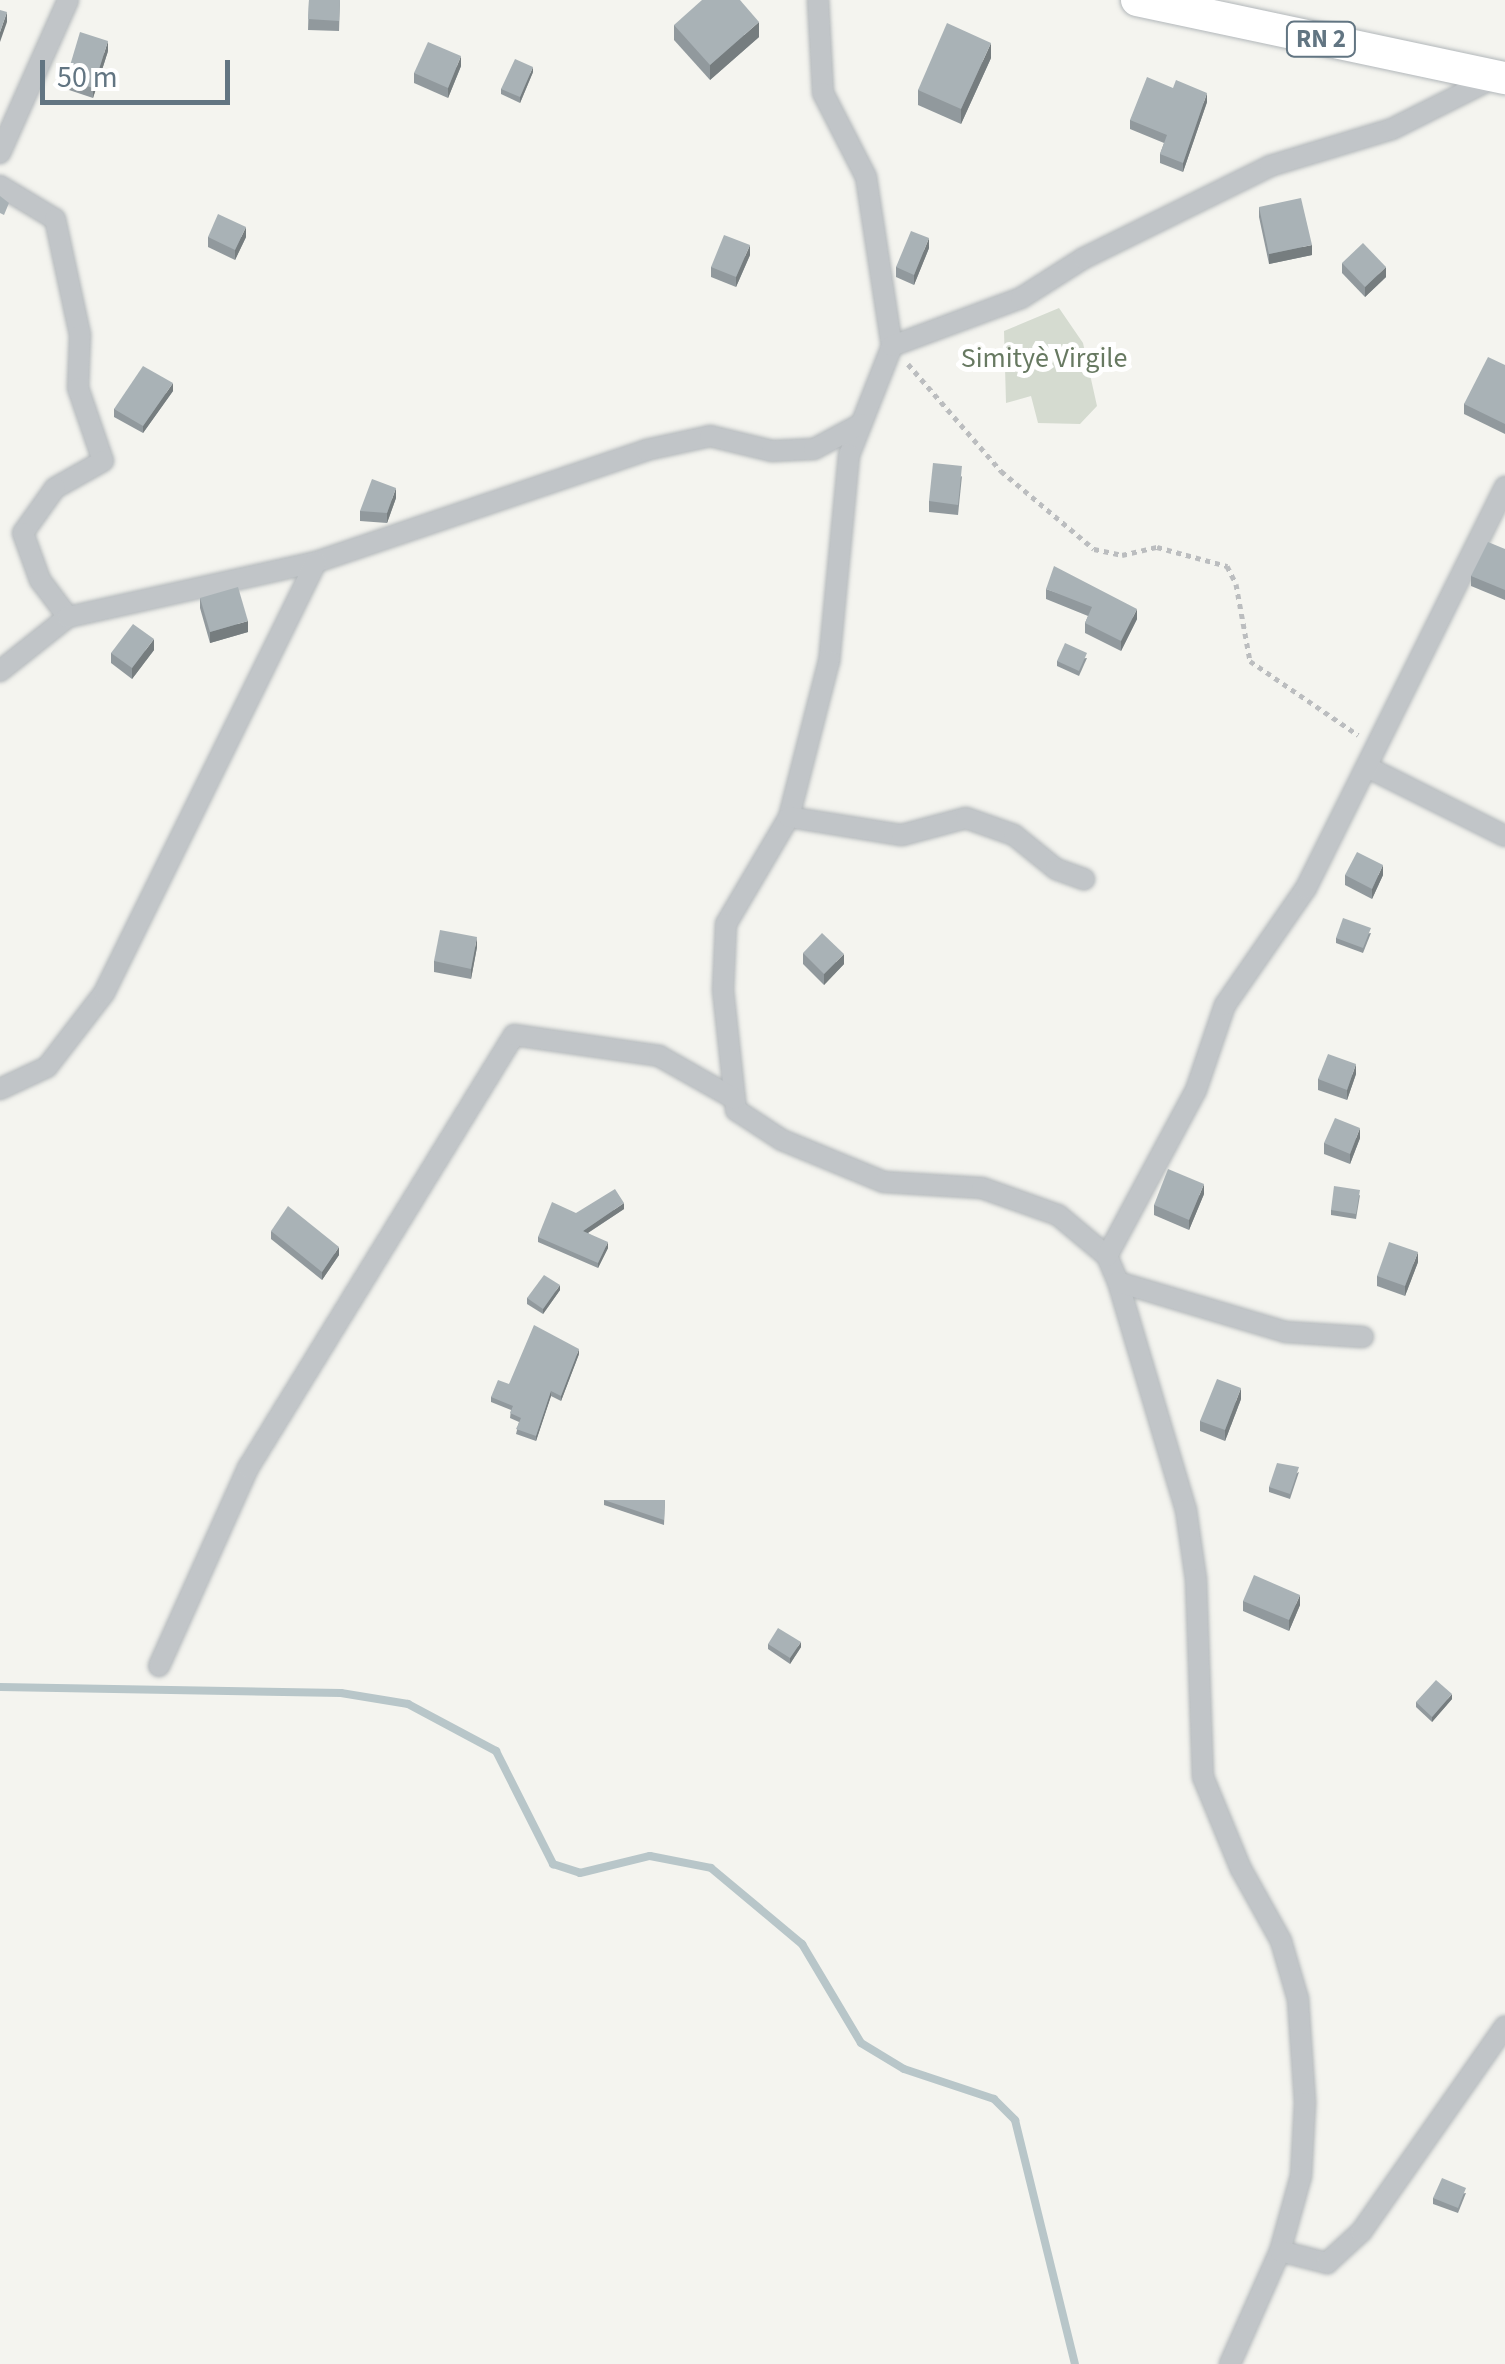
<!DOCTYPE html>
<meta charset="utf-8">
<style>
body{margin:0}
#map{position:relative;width:1505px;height:2364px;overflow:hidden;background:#f4f4ef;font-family:"Source Sans 3",sans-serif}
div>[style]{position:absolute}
.green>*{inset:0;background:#d5dbd0}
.stream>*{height:8px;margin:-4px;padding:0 4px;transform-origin:4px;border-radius:4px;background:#b8c6c9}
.path>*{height:5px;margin-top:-2.5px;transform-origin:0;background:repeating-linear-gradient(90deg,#bbbdbf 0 5px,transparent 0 10px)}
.roads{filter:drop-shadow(0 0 2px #b2b7ba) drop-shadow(0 0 2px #b2b7ba)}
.minor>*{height:20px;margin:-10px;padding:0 10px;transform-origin:10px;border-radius:10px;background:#c1c5c8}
.primary>*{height:32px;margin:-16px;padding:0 16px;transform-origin:16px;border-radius:16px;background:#fff}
.wall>*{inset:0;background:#91999d}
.shaded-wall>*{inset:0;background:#767d7f}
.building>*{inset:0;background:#a9b2b6}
span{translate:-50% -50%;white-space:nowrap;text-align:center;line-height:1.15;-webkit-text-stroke:10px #fff;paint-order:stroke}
.shield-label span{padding:2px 8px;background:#fff;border:2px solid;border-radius:8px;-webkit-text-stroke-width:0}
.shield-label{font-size:25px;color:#627582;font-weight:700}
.park-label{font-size:28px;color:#677961}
.scale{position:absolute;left:40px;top:60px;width:190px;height:45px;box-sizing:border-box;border:5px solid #627582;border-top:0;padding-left:12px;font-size:30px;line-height:35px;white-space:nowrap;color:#627582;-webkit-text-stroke:8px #fff;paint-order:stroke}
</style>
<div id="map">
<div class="green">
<div style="clip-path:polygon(1059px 308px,1083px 343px,1097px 406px,1080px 424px,1038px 423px,1031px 396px,1006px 403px,1004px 331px)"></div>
</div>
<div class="stream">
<div style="left:0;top:1687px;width:341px;rotate:1deg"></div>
<div style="left:341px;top:1693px;width:68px;rotate:9.3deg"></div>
<div style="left:408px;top:1704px;width:100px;rotate:28.1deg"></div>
<div style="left:496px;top:1751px;width:127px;rotate:63.2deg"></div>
<div style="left:553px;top:1864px;width:28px;rotate:18deg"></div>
<div style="left:580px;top:1873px;width:72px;rotate:-13.7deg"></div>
<div style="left:650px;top:1856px;width:62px;rotate:11.1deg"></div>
<div style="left:711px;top:1868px;width:119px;rotate:39.9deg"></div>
<div style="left:802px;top:1944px;width:115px;rotate:59.2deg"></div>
<div style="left:861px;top:2043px;width:50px;rotate:31.2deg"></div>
<div style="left:904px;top:2069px;width:95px;rotate:18.4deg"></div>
<div style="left:994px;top:2099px;width:30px;rotate:45deg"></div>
<div style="left:1015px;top:2120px;width:251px;rotate:76.2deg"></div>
</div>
<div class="path">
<div style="left:908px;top:364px;width:142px;rotate:49deg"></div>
<div style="left:1001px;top:471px;width:121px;rotate:40deg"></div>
<div style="left:1094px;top:549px;width:29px;rotate:12deg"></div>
<div style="left:1122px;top:555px;width:36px;rotate:-13deg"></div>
<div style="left:1157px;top:547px;width:73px;rotate:15.2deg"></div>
<div style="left:1227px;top:566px;width:20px;rotate:63deg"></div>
<div style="left:1236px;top:584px;width:78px;rotate:79.7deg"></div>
<div style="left:1250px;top:661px;width:131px;rotate:34.4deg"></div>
</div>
<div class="roads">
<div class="minor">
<div style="left:818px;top:0;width:93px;rotate:86.9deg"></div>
<div style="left:823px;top:93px;width:94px;rotate:62.9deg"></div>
<div style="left:866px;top:177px;width:171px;rotate:81.3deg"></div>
<div style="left:892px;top:346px;width:117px;rotate:111.5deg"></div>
<div style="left:849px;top:455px;width:207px;rotate:95.5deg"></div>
<div style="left:829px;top:661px;width:161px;rotate:104.4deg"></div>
<div style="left:789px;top:817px;width:124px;rotate:120.5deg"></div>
<div style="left:726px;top:924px;width:66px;rotate:92.6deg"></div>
<div style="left:723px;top:990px;width:121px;rotate:83.8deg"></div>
<div style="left:736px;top:1110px;width:55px;rotate:33.1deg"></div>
<div style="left:782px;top:1140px;width:110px;rotate:22.4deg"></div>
<div style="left:884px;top:1182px;width:98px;rotate:3.5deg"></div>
<div style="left:982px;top:1188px;width:81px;rotate:19.6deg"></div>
<div style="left:1058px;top:1215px;width:64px;rotate:39.9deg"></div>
<div style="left:1107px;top:1256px;width:28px;rotate:67deg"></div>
<div style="left:1118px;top:1282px;width:238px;rotate:73.4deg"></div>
<div style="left:1186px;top:1510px;width:70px;rotate:81.8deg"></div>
<div style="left:1196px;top:1579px;width:198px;rotate:88deg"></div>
<div style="left:1203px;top:1777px;width:100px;rotate:67.6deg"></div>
<div style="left:1241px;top:1869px;width:82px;rotate:60.9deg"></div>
<div style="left:1281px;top:1941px;width:60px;rotate:73.7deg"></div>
<div style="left:1298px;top:1999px;width:104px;rotate:86.1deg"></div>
<div style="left:1305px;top:2103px;width:73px;rotate:93.1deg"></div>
<div style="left:1301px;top:2176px;width:78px;rotate:105.6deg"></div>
<div style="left:1280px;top:2251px;width:124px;rotate:113.9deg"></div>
<div style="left:0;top:153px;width:167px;rotate:-66deg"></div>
<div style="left:0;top:186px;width:64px;rotate:31deg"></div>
<div style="left:55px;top:219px;width:119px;rotate:77.8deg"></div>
<div style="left:80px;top:335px;width:53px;rotate:92.2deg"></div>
<div style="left:78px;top:388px;width:77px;rotate:71.1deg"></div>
<div style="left:103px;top:461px;width:55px;rotate:150.6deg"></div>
<div style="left:55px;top:488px;width:55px;rotate:125.4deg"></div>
<div style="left:23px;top:533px;width:50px;rotate:70.1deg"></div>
<div style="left:40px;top:580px;width:46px;rotate:52.9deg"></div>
<div style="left:892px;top:346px;width:138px;rotate:-20.4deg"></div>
<div style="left:1021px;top:298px;width:75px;rotate:-32.4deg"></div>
<div style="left:1084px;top:258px;width:208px;rotate:-26.3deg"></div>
<div style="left:1270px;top:166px;width:127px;rotate:-16.9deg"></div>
<div style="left:1392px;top:129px;width:116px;rotate:-26.6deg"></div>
<div style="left:0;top:671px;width:87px;rotate:-38.5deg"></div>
<div style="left:68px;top:617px;width:254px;rotate:-12.5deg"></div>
<div style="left:316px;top:562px;width:348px;rotate:-18.7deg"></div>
<div style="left:646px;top:450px;width:66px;rotate:-12.3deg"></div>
<div style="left:710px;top:436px;width:64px;rotate:13.6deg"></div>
<div style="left:772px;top:451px;width:42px;rotate:-2.7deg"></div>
<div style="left:814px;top:449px;width:53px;rotate:-28deg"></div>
<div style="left:1367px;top:767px;width:154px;rotate:26.6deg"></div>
<div style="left:789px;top:817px;width:114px;rotate:9.1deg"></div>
<div style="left:902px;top:835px;width:66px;rotate:-14.9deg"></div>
<div style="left:966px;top:818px;width:51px;rotate:19.5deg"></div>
<div style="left:1014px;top:835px;width:54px;rotate:39deg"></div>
<div style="left:1056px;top:869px;width:30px;rotate:20deg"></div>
<div style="left:0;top:1089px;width:52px;rotate:-25.1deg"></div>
<div style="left:47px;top:1067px;width:93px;rotate:-52.4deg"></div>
<div style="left:104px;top:993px;width:480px;rotate:-63.8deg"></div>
<div style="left:1107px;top:1256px;width:188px;rotate:-61.8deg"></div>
<div style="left:1196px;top:1090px;width:90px;rotate:-71.2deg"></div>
<div style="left:1225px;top:1005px;width:142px;rotate:-55.3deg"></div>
<div style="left:1306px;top:888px;width:448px;rotate:-63.6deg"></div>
<div style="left:1118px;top:1282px;width:175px;rotate:16.6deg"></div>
<div style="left:1286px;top:1332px;width:77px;rotate:3.7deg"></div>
<div style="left:159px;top:1666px;width:217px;rotate:-65.8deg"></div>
<div style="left:248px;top:1468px;width:508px;rotate:-58.44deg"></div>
<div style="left:514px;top:1035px;width:147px;rotate:8.2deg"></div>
<div style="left:659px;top:1056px;width:87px;rotate:29.5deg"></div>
<div style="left:1280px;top:2251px;width:49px;rotate:14.3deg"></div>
<div style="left:1327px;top:2263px;width:46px;rotate:-42.4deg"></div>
<div style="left:1361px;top:2232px;width:251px;rotate:-55deg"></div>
</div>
<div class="primary">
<div style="left:1137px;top:0;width:376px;rotate:12deg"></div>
</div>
</div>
<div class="wall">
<div style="clip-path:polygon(309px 0,340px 0,339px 31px,308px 30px)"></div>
<div style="clip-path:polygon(674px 25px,759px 37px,710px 80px,674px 40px)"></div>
<div style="clip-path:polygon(108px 51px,93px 98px,66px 89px,66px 79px)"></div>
<div style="clip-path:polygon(991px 58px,961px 124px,918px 105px,918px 90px)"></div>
<div style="clip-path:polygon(461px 66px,448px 98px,414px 83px,414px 73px)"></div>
<div style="clip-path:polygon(533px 72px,520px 103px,501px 94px,501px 89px)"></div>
<div style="clip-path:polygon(1207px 102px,1183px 172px,1160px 163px,1160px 154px,1164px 143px,1130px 129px,1130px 120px)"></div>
<div style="clip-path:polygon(1259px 207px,1312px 255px,1269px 264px,1259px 217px)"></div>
<div style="clip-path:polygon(208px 237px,246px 237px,235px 260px,208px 247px)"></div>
<div style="clip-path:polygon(929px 248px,914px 285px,896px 277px,896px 267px)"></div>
<div style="clip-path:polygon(750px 255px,736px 287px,711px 277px,711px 267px)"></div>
<div style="clip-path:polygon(1342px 263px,1386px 277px,1365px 297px,1342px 273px)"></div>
<div style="clip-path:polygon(1505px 365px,1505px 434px,1464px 414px,1464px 404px)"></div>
<div style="clip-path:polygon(173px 391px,143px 433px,114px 417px,114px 409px)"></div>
<div style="clip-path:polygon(962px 476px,958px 515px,929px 512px,929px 501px)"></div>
<div style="clip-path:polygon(396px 498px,387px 523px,360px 521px,360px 511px)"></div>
<div style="clip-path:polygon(1505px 549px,1505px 600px,1471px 586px,1471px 576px)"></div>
<div style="clip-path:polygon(1046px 589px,1137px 619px,1121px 651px,1085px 633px,1085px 623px,1088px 616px,1046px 599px)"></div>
<div style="clip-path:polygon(200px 598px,248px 632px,210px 643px,200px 608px)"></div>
<div style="clip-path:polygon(154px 650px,132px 679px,111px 663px,111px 653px)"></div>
<div style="clip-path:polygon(1087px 658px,1079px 676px,1057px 666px,1057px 661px)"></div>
<div style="clip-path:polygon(1345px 875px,1383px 875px,1372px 899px,1345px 885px)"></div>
<div style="clip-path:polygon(1371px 933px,1363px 953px,1336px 943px,1336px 938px)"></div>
<div style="clip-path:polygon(477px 947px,471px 979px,434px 972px,434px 961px)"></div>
<div style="clip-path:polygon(803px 953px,844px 964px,824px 985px,803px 964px)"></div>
<div style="clip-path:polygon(1356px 1074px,1347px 1100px,1318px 1090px,1318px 1079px)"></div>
<div style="clip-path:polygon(1360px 1138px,1350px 1164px,1324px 1154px,1324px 1143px)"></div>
<div style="clip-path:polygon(1204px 1194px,1189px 1230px,1154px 1215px,1154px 1205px)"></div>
<div style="clip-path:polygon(1360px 1195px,1356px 1219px,1331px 1215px,1331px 1210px)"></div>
<div style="clip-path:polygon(624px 1209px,588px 1233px,608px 1248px,598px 1268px,538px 1242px,538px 1237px,576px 1213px)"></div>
<div style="clip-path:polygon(271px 1231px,339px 1255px,322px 1280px,271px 1239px)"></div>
<div style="clip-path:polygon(1418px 1262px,1405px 1296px,1377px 1286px,1377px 1276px)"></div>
<div style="clip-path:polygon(560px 1290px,543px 1314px,527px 1304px,527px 1298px)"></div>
<div style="clip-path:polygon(579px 1354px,561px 1401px,551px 1396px,536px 1441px,516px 1434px,519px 1422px,510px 1418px,511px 1410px,491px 1402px,491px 1397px,509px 1384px)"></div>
<div style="clip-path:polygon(1241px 1399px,1225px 1441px,1200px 1431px,1200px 1421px)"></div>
<div style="clip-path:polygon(1299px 1472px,1290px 1499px,1269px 1492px,1269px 1487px)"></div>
<div style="clip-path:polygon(604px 1500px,665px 1500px,664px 1525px,604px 1505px)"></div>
<div style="clip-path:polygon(1243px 1601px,1300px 1605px,1289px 1631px,1243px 1611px)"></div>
<div style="clip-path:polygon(768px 1644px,801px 1647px,790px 1664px,768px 1649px)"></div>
<div style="clip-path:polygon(1452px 1699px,1432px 1722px,1416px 1707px,1416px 1702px)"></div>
<div style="clip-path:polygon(1466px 2193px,1458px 2213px,1433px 2204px,1433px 2198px)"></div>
</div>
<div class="shaded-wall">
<div style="clip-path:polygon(7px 12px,7px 22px,0 42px,0 32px)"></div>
<div style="clip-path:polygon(759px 22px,759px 37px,710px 80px,710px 65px)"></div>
<div style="clip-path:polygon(108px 41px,108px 51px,93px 98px,93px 88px)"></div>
<div style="clip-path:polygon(991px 43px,991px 58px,961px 124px,961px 109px)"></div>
<div style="clip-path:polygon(461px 56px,461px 66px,448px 98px,448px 88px)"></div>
<div style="clip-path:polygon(533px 67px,533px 72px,520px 103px,520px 97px)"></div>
<div style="clip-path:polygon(1207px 93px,1207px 102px,1183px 172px,1183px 163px)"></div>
<div style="clip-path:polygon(246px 227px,246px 237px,235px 260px,235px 250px)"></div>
<div style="clip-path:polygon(929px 238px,929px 248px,914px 285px,914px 275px)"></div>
<div style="clip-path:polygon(750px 245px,750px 255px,736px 287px,736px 277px)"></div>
<div style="clip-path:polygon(1312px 245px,1312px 255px,1269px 264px,1269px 254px)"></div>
<div style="clip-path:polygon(1386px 267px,1386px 277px,1365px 297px,1365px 287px)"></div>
<div style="clip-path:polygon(173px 383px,173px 391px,143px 433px,143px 426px)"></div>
<div style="clip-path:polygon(396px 488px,396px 498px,387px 523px,387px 513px)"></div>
<div style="clip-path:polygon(1137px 609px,1137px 619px,1121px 651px,1121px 641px)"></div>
<div style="clip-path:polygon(248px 621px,248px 632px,210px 643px,210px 632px)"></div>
<div style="clip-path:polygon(154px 639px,154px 650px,132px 679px,132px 668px)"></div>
<div style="clip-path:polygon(1383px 865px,1383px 875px,1372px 899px,1372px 889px)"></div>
<div style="clip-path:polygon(477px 937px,477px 947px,471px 979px,471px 969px)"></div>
<div style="clip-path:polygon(844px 954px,844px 964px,824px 985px,824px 974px)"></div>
<div style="clip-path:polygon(1356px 1064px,1356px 1074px,1347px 1100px,1347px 1090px)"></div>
<div style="clip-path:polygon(1360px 1128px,1360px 1138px,1350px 1164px,1350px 1154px)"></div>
<div style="clip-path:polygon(1204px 1184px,1204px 1194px,1189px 1230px,1189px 1220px)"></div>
<div style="clip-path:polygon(624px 1203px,624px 1209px,583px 1236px,583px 1231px)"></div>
<div style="clip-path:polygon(608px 1242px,608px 1248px,598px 1268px,598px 1263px)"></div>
<div style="clip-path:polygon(339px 1247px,339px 1255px,322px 1280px,322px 1272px)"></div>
<div style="clip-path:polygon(1418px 1252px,1418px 1262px,1405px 1296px,1405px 1286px)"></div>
<div style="clip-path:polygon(560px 1285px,560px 1290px,543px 1314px,543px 1309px)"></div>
<div style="clip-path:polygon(579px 1349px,579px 1354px,561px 1401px,561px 1396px)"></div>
<div style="clip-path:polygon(1241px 1388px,1241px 1399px,1225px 1441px,1225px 1430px)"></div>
<div style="clip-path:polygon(551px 1391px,551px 1396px,536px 1441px,536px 1436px)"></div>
<div style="clip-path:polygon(1300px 1595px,1300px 1605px,1289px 1631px,1289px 1620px)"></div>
<div style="clip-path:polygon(801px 1642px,801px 1647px,790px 1664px,790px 1658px)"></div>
<div style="clip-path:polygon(1452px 1694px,1452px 1699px,1432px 1722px,1432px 1717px)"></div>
</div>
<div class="building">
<div style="clip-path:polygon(309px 0,340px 0,339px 21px,308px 19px)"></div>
<div style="clip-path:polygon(702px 0,740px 0,759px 22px,710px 65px,674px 25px)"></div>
<div style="clip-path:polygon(0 10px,7px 12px,0 32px)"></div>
<div style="clip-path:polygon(947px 23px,991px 43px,961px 109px,918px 90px)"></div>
<div style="clip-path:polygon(80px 32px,108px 41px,93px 88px,66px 79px)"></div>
<div style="clip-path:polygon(428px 42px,461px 56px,448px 88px,414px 73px)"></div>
<div style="clip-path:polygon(515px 59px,533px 67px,520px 97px,501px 89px)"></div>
<div style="clip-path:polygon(1147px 77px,1173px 88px,1176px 80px,1207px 93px,1183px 163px,1160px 154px,1167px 135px,1130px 120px)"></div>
<div style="clip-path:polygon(0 196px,9px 203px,4px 215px,0 213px)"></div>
<div style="clip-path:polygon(1301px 198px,1312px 245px,1269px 254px,1259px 207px)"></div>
<div style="clip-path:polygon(218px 214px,246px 227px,235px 250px,208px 237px)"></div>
<div style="clip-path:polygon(911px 231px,929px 238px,914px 275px,896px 267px)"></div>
<div style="clip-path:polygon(724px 235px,750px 245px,736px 277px,711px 267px)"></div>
<div style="clip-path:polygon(1363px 243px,1386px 267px,1365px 287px,1342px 263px)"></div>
<div style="clip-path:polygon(1488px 357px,1505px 365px,1505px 424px,1464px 404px)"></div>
<div style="clip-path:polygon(143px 366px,173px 383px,143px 426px,114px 409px)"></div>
<div style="clip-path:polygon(933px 463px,962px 466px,958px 505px,929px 501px)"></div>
<div style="clip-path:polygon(372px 479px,396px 488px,387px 513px,360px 511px)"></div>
<div style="clip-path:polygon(1488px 542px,1505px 549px,1505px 590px,1471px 576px)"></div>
<div style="clip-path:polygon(1054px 566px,1137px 609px,1121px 641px,1085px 623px,1092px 607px,1046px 589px)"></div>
<div style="clip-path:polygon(238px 587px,248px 621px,210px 632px,200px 598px)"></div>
<div style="clip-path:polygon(133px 624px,154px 639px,132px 668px,111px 653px)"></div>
<div style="clip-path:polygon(1065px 643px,1087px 653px,1079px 671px,1057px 661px)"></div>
<div style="clip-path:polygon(1357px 852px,1383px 865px,1372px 889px,1345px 875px)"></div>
<div style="clip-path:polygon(1343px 918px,1371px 928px,1363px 948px,1336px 938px)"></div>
<div style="clip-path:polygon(440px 930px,477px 937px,471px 969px,434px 961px)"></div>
<div style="clip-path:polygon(822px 933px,844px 954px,824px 974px,803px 953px)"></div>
<div style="clip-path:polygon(1328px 1054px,1356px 1064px,1347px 1090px,1318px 1079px)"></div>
<div style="clip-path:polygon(1335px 1118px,1360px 1128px,1350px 1154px,1324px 1143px)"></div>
<div style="clip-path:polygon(1168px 1169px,1204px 1184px,1189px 1220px,1154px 1205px)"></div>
<div style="clip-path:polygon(1334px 1186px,1360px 1190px,1356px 1214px,1331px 1210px)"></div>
<div style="clip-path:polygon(615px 1189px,624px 1203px,583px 1231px,608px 1242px,598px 1263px,538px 1237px,552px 1202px,576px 1213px)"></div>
<div style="clip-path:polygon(288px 1206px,339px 1247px,322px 1272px,271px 1231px)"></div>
<div style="clip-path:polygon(1389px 1242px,1418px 1252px,1405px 1286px,1377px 1276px)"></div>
<div style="clip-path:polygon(544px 1275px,560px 1285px,543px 1309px,527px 1298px)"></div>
<div style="clip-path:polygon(534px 1325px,579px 1349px,561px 1396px,551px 1391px,536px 1436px,516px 1429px,521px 1418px,510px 1413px,513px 1406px,491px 1397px,498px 1380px,509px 1384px)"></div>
<div style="clip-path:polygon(1217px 1379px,1241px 1388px,1225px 1430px,1200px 1421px)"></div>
<div style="clip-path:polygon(1277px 1463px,1299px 1467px,1290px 1494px,1269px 1487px)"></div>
<div style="clip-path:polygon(604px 1500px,665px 1500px,664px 1520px)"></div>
<div style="clip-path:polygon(1254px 1575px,1300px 1595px,1289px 1620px,1243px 1601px)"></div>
<div style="clip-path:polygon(778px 1628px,801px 1642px,790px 1658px,768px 1644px)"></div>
<div style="clip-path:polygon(1436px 1680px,1452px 1694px,1432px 1717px,1416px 1702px)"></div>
<div style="clip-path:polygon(1442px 2178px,1466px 2188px,1458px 2208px,1433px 2198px)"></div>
</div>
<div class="shield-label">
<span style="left:1321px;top:39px">RN 2</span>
</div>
<div class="park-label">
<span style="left:1044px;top:358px">Simityè Virgile</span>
</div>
<div class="scale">50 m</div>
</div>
